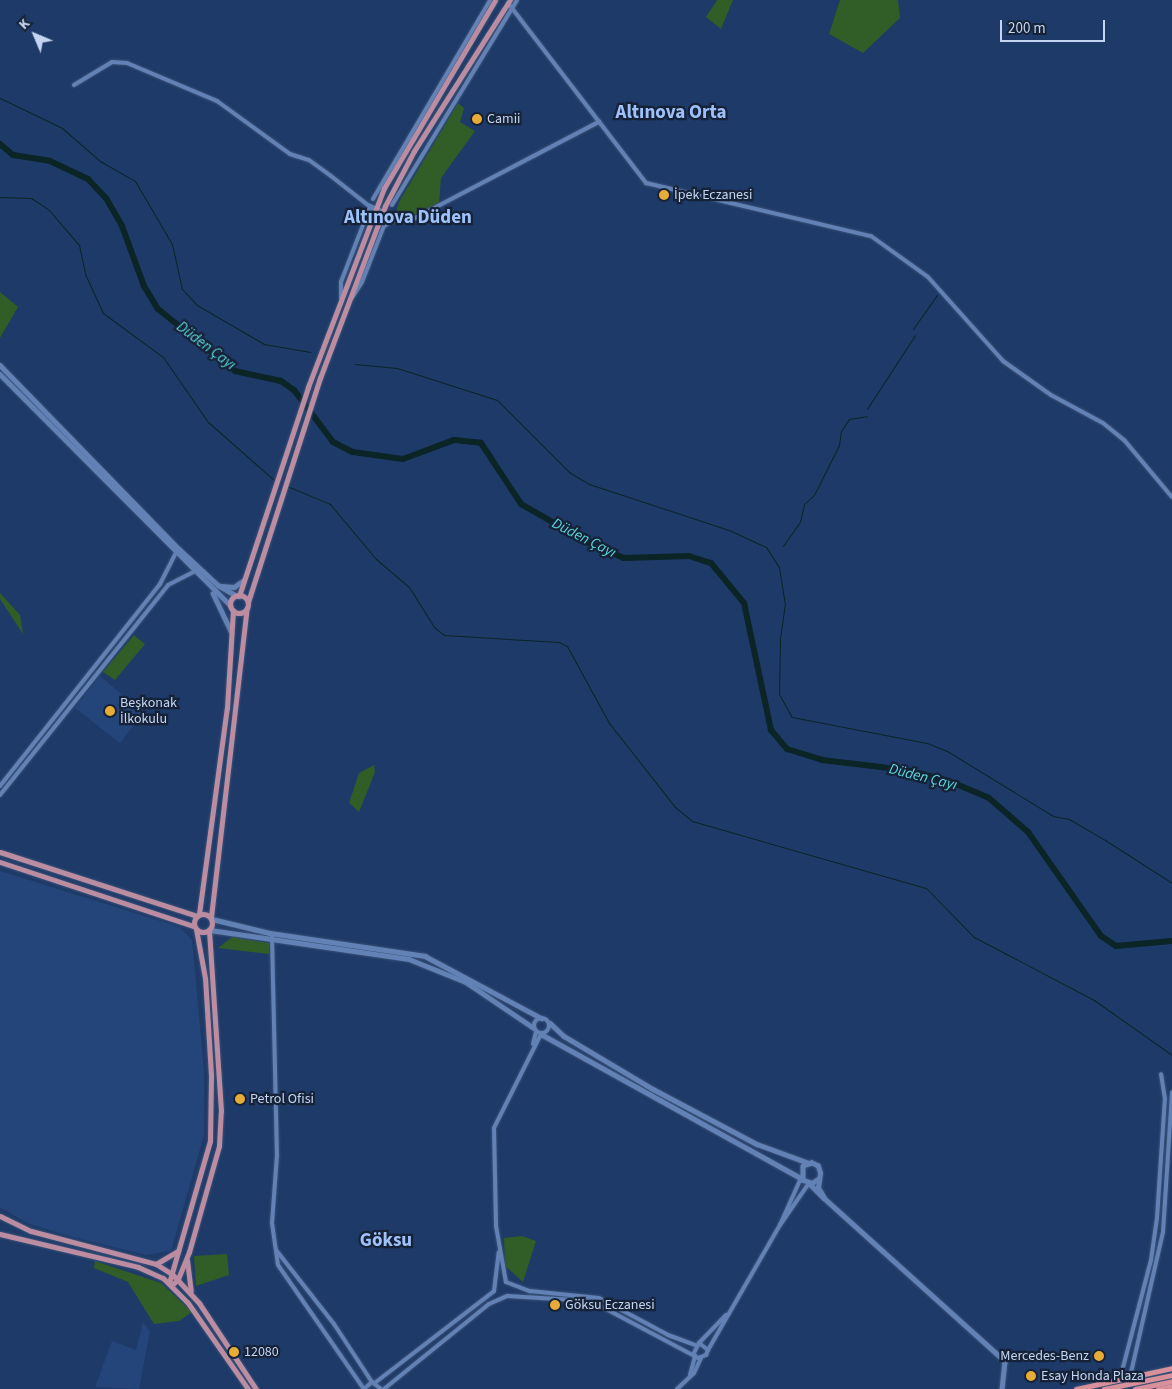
<!DOCTYPE html>
<meta charset="utf-8">
<style>
body{margin:0}
#map{position:relative;width:1172px;height:1389px;overflow:hidden;background:#1e3a68;font-family:"Source Sans 3",sans-serif}
div>[style]{position:absolute}
.built>*{inset:0;background:#244579}
.green>*{inset:0;background:#315d26}
.stream>*{height:1px;margin:-0.5px;padding:0 0.5px;transform-origin:0.5px;border-radius:0.5px;background:#0b2426}
.river>*{height:6px;margin:-3px;padding:0 3px;transform-origin:3px;border-radius:3px;background:#0b2426}
.roads{filter:drop-shadow(0 0 1px #3a5379) drop-shadow(0 0 1px #3a5379)}
.tertiary>*{height:4px;margin:-2px;padding:0 2px;transform-origin:2px;border-radius:2px;background:#6282b5}
.secondary>*{height:4.5px;margin:-2.25px;padding:0 2.25px;transform-origin:2.25px;border-radius:2.25px;background:#6282b5}
.secondary>.ring{margin:-2.25px;padding:0;box-sizing:content-box;background:none;border:4.5px solid #6282b5;border-radius:50%}
.primary>*{height:5px;margin:-2.5px;padding:0 2.5px;transform-origin:2.5px;border-radius:2.5px;background:#bc8ca1}
.primary>.ring{margin:-2.5px;padding:0;box-sizing:content-box;background:none;border:5px solid #bc8ca1;border-radius:50%}
.trunk>*{height:5px;margin:-2.5px;padding:0 2.5px;transform-origin:2.5px;border-radius:2.5px;background:#da909a}
.dots>*{width:14px;height:14px;translate:-50% -50%;box-sizing:border-box;border:2px solid #162237;border-radius:50%}
span{translate:-50% -50%;white-space:nowrap;text-align:center;line-height:1.15;-webkit-text-stroke:4.5px #162237;paint-order:stroke}
.poi-label{font-size:14px;color:#c3d5f1}
.left{translate:0 -50%;text-align:left}
.right{translate:-100% -50%;text-align:right}
.water-label{font-size:15px;color:#59d7dd;font-style:italic}
.district-label{font-size:19px;color:#9fc1f9;font-weight:700}
.north{position:absolute;left:10px;top:10px;width:50px;height:50px;-webkit-text-stroke:4px #162237;paint-order:stroke;rotate:315deg;font-size:14px;font-weight:700;line-height:20px;text-align:center;color:#c3d5f1}
.north::after{content:'';display:block;margin:auto;width:18px;height:22px;background:#c3d5f1;clip-path:polygon(50% 0,100% 100%,50% 72%,0 100%)}
.scale{position:absolute;left:1000px;top:20px;width:105px;height:22px;box-sizing:border-box;border:2px solid #c3d5f1;border-top:0;padding-left:6px;font-size:15px;line-height:18px;white-space:nowrap;color:#c3d5f1;-webkit-text-stroke:4px #162237;paint-order:stroke}
</style>
<div id="map">
<div class="built">
<div style="clip-path:polygon(100px 676px,144px 713px,120px 743px,75px 708px)"></div>
<div style="clip-path:polygon(0 871px,180px 927px,192px 940px,204px 1071px,204px 1135px,171px 1251px,146px 1255px,80px 1239px,29px 1224px,0 1207px)"></div>
<div style="clip-path:polygon(143px 1322px,150px 1331px,139px 1389px,95px 1387px,112px 1341px,136px 1350px)"></div>
</div>
<div class="green">
<div style="clip-path:polygon(717px 0,733px 0,721px 29px,706px 17px)"></div>
<div style="clip-path:polygon(840px 0,898px 0,900px 18px,863px 53px,829px 34px)"></div>
<div style="clip-path:polygon(458px 103px,464px 108px,460px 122px,475px 131px,441px 178px,439px 203px,415px 217px,398px 216px,395px 214px,400px 200px)"></div>
<div style="clip-path:polygon(0 292px,18px 307px,0 338px)"></div>
<div style="clip-path:polygon(0 593px,20px 615px,23px 634px,0 599px)"></div>
<div style="clip-path:polygon(134px 635px,145px 644px,115px 680px,103px 672px)"></div>
<div style="clip-path:polygon(374px 765px,375px 772px,359px 812px,349px 803px,359px 773px)"></div>
<div style="clip-path:polygon(232px 937px,269px 943px,269px 954px,218px 948px)"></div>
<div style="clip-path:polygon(522px 1236px,536px 1241px,523px 1282px,505px 1266px,504px 1238px)"></div>
<div style="clip-path:polygon(227px 1254px,229px 1275px,196px 1286px,194px 1256px)"></div>
<div style="clip-path:polygon(95px 1261px,161px 1283px,192px 1312px,179px 1321px,154px 1324px,128px 1282px,94px 1268px)"></div>
</div>
<div class="stream">
<div style="left:0;top:98px;width:69px;rotate:25.8deg"></div>
<div style="left:62px;top:128px;width:50px;rotate:41deg"></div>
<div style="left:100px;top:161px;width:40px;rotate:29.7deg"></div>
<div style="left:135px;top:181px;width:73px;rotate:59.6deg"></div>
<div style="left:172px;top:244px;width:46px;rotate:77.5deg"></div>
<div style="left:182px;top:289px;width:22px;rotate:47deg"></div>
<div style="left:197px;top:305px;width:78px;rotate:30.2deg"></div>
<div style="left:264px;top:344px;width:47px;rotate:9.9deg"></div>
<div style="left:0;top:197px;width:31px;rotate:2deg"></div>
<div style="left:31px;top:198px;width:20px;rotate:33deg"></div>
<div style="left:48px;top:209px;width:48px;rotate:49.3deg"></div>
<div style="left:79px;top:245px;width:30px;rotate:78deg"></div>
<div style="left:85px;top:274px;width:43px;rotate:65.2deg"></div>
<div style="left:103px;top:313px;width:74px;rotate:36.3deg"></div>
<div style="left:163px;top:357px;width:79px;rotate:55.3deg"></div>
<div style="left:208px;top:422px;width:88px;rotate:41.3deg"></div>
<div style="left:913px;top:329px;width:42px;rotate:-54.8deg"></div>
<div style="left:355px;top:364px;width:42px;rotate:5.4deg"></div>
<div style="left:397px;top:368px;width:105px;rotate:17.7deg"></div>
<div style="left:497px;top:400px;width:102px;rotate:45deg"></div>
<div style="left:569px;top:472px;width:23px;rotate:31deg"></div>
<div style="left:589px;top:484px;width:147px;rotate:18.2deg"></div>
<div style="left:729px;top:530px;width:41px;rotate:24.7deg"></div>
<div style="left:766px;top:547px;width:24px;rotate:57deg"></div>
<div style="left:779px;top:567px;width:36px;rotate:81deg"></div>
<div style="left:785px;top:603px;width:35px;rotate:98deg"></div>
<div style="left:780px;top:638px;width:56px;rotate:91deg"></div>
<div style="left:779px;top:694px;width:26px;rotate:61deg"></div>
<div style="left:792px;top:717px;width:137px;rotate:10.9deg"></div>
<div style="left:927px;top:743px;width:22px;rotate:22deg"></div>
<div style="left:947px;top:751px;width:124px;rotate:31.5deg"></div>
<div style="left:1053px;top:816px;width:16px;rotate:11deg"></div>
<div style="left:1069px;top:819px;width:42px;rotate:30.3deg"></div>
<div style="left:1105px;top:840px;width:80px;rotate:32.7deg"></div>
<div style="left:867px;top:409px;width:88px;rotate:-57deg"></div>
<div style="left:287px;top:486px;width:47px;rotate:22.7deg"></div>
<div style="left:330px;top:504px;width:72px;rotate:50.1deg"></div>
<div style="left:376px;top:559px;width:43px;rotate:40.3deg"></div>
<div style="left:409px;top:587px;width:47px;rotate:58deg"></div>
<div style="left:434px;top:627px;width:13px;rotate:39deg"></div>
<div style="left:444px;top:635px;width:115px;rotate:3.5deg"></div>
<div style="left:559px;top:642px;width:9px;rotate:27deg"></div>
<div style="left:567px;top:646px;width:88px;rotate:61.4deg"></div>
<div style="left:609px;top:723px;width:107px;rotate:51.8deg"></div>
<div style="left:675px;top:807px;width:22px;rotate:39deg"></div>
<div style="left:692px;top:821px;width:243px;rotate:16deg"></div>
<div style="left:926px;top:888px;width:69px;rotate:45.6deg"></div>
<div style="left:974px;top:937px;width:136px;rotate:27.7deg"></div>
<div style="left:1094px;top:1000px;width:95px;rotate:35.2deg"></div>
<div style="left:783px;top:546px;width:29px;rotate:-55deg"></div>
<div style="left:800px;top:522px;width:18px;rotate:-77deg"></div>
<div style="left:804px;top:504px;width:13px;rotate:-42deg"></div>
<div style="left:814px;top:495px;width:56px;rotate:-63.4deg"></div>
<div style="left:839px;top:445px;width:14px;rotate:-82deg"></div>
<div style="left:841px;top:431px;width:14px;rotate:-56deg"></div>
<div style="left:849px;top:419px;width:18px;rotate:-9deg"></div>
</div>
<div class="river">
<div style="left:0;top:144px;width:17px;rotate:40deg"></div>
<div style="left:13px;top:155px;width:37px;rotate:9deg"></div>
<div style="left:50px;top:161px;width:42px;rotate:25.3deg"></div>
<div style="left:88px;top:179px;width:26px;rotate:47deg"></div>
<div style="left:106px;top:198px;width:32px;rotate:60deg"></div>
<div style="left:122px;top:226px;width:64px;rotate:69.9deg"></div>
<div style="left:144px;top:286px;width:27px;rotate:59deg"></div>
<div style="left:158px;top:309px;width:99px;rotate:38.8deg"></div>
<div style="left:235px;top:371px;width:47px;rotate:12.3deg"></div>
<div style="left:281px;top:381px;width:16px;rotate:35deg"></div>
<div style="left:294px;top:390px;width:65px;rotate:53.1deg"></div>
<div style="left:333px;top:442px;width:22px;rotate:27deg"></div>
<div style="left:353px;top:452px;width:50px;rotate:8deg"></div>
<div style="left:403px;top:459px;width:54px;rotate:-20.4deg"></div>
<div style="left:454px;top:440px;width:27px;rotate:6deg"></div>
<div style="left:481px;top:443px;width:73px;rotate:56.7deg"></div>
<div style="left:521px;top:504px;width:76px;rotate:29.9deg"></div>
<div style="left:587px;top:542px;width:40px;rotate:23.4deg"></div>
<div style="left:624px;top:558px;width:65px;rotate:-1.8deg"></div>
<div style="left:689px;top:556px;width:23px;rotate:18deg"></div>
<div style="left:711px;top:563px;width:52px;rotate:50.5deg"></div>
<div style="left:744px;top:603px;width:130px;rotate:78deg"></div>
<div style="left:771px;top:730px;width:25px;rotate:50deg"></div>
<div style="left:787px;top:749px;width:37px;rotate:17deg"></div>
<div style="left:822px;top:760px;width:85px;rotate:6.8deg"></div>
<div style="left:906px;top:770px;width:44px;rotate:14.3deg"></div>
<div style="left:949px;top:781px;width:43px;rotate:23deg"></div>
<div style="left:989px;top:798px;width:52px;rotate:41.1deg"></div>
<div style="left:1028px;top:832px;width:127px;rotate:54.9deg"></div>
<div style="left:1101px;top:936px;width:18px;rotate:34deg"></div>
<div style="left:1116px;top:946px;width:56px;rotate:-5.1deg"></div>
</div>
<div class="roads">
<div class="tertiary">
<div style="left:508px;top:3px;width:227px;rotate:52.5deg"></div>
<div style="left:646px;top:183px;width:231px;rotate:13.3deg"></div>
<div style="left:871px;top:236px;width:70px;rotate:35.7deg"></div>
<div style="left:928px;top:277px;width:113px;rotate:48.2deg"></div>
<div style="left:1003px;top:361px;width:59px;rotate:35.3deg"></div>
<div style="left:1051px;top:395px;width:59px;rotate:28.3deg"></div>
<div style="left:1103px;top:423px;width:28px;rotate:39deg"></div>
<div style="left:1125px;top:441px;width:73px;rotate:50deg"></div>
<div style="left:74px;top:85px;width:44px;rotate:-31.2deg"></div>
<div style="left:112px;top:62px;width:15px;rotate:4deg"></div>
<div style="left:127px;top:63px;width:98px;rotate:22.9deg"></div>
<div style="left:217px;top:101px;width:90px;rotate:36deg"></div>
<div style="left:290px;top:154px;width:20px;rotate:18deg"></div>
<div style="left:309px;top:160px;width:27px;rotate:36deg"></div>
<div style="left:331px;top:176px;width:60px;rotate:38.2deg"></div>
<div style="left:378px;top:213px;width:21px;rotate:23deg"></div>
<div style="left:397px;top:221px;width:18px;rotate:-9deg"></div>
<div style="left:415px;top:218px;width:208px;rotate:-27.6deg"></div>
<div style="left:373px;top:199px;width:231px;rotate:-59.5deg"></div>
<div style="left:368px;top:205px;width:36px;rotate:23deg"></div>
<div style="left:392px;top:205px;width:240px;rotate:-58.6deg"></div>
<div style="left:341px;top:298px;width:16px;rotate:-90deg"></div>
<div style="left:341px;top:282px;width:80px;rotate:-68.9deg"></div>
<div style="left:352px;top:298px;width:19px;rotate:-58deg"></div>
<div style="left:362px;top:282px;width:60px;rotate:-68.6deg"></div>
<div style="left:384px;top:226px;width:12px;rotate:-31deg"></div>
<div style="left:0;top:786px;width:258px;rotate:-51.6deg"></div>
<div style="left:160px;top:584px;width:34px;rotate:-63deg"></div>
<div style="left:0;top:795px;width:269px;rotate:-51.3deg"></div>
<div style="left:168px;top:585px;width:28px;rotate:-27deg"></div>
<div style="left:272px;top:937px;width:218px;rotate:88.7deg"></div>
<div style="left:277px;top:1155px;width:68px;rotate:94.2deg"></div>
<div style="left:272px;top:1223px;width:42px;rotate:81.9deg"></div>
<div style="left:278px;top:1265px;width:151px;rotate:55.3deg"></div>
<div style="left:541px;top:1034px;width:105px;rotate:116.6deg"></div>
<div style="left:494px;top:1128px;width:98px;rotate:88.8deg"></div>
<div style="left:496px;top:1226px;width:57px;rotate:79.9deg"></div>
<div style="left:506px;top:1282px;width:26px;rotate:21deg"></div>
<div style="left:530px;top:1291px;width:69px;rotate:5.8deg"></div>
<div style="left:599px;top:1298px;width:78px;rotate:28.2deg"></div>
<div style="left:668px;top:1335px;width:30px;rotate:20deg"></div>
<div style="left:533px;top:1044px;width:12px;rotate:-76deg"></div>
<div style="left:801px;top:1178px;width:51px;rotate:114.1deg"></div>
<div style="left:780px;top:1225px;width:51px;rotate:-55.4deg"></div>
<div style="left:276px;top:1250px;width:94px;rotate:51.9deg"></div>
<div style="left:334px;top:1324px;width:69px;rotate:56.8deg"></div>
<div style="left:699px;top:1343px;width:39px;rotate:-46deg"></div>
<div style="left:708px;top:1350px;width:144px;rotate:-60.1deg"></div>
<div style="left:690px;top:1375px;width:20px;rotate:-75deg"></div>
<div style="left:1130px;top:1377px;width:149px;rotate:-77.2deg"></div>
<div style="left:1163px;top:1232px;width:140px;rotate:-86.3deg"></div>
<div style="left:1120px;top:1379px;width:123px;rotate:-75.4deg"></div>
<div style="left:1151px;top:1260px;width:42px;rotate:-81.9deg"></div>
<div style="left:1157px;top:1218px;width:119px;rotate:-86.2deg"></div>
<div style="left:1165px;top:1099px;width:25px;rotate:-99deg"></div>
<div style="left:376px;top:1382px;width:149px;rotate:-37.6deg"></div>
<div style="left:494px;top:1291px;width:39px;rotate:-83deg"></div>
<div style="left:364px;top:1389px;width:11px;rotate:-41deg"></div>
<div style="left:372px;top:1382px;width:11px;rotate:38deg"></div>
<div style="left:384px;top:1389px;width:135px;rotate:-39deg"></div>
<div style="left:489px;top:1304px;width:20px;rotate:-24deg"></div>
<div style="left:507px;top:1296px;width:84px;rotate:3.4deg"></div>
<div style="left:591px;top:1301px;width:121px;rotate:28deg"></div>
<div style="left:698px;top:1358px;width:9px;rotate:-21deg"></div>
<div style="left:706px;top:1355px;width:5px;rotate:-68deg"></div>
<div style="left:708px;top:1350px;width:11px;rotate:-142deg"></div>
<div style="left:699px;top:1343px;width:11px;rotate:117deg"></div>
<div style="left:677px;top:1389px;width:23px;rotate:-43deg"></div>
<div style="left:694px;top:1373px;width:17px;rotate:-65deg"></div>
</div>
<div class="secondary">
<div style="left:0;top:365px;width:257px;rotate:45.8deg"></div>
<div style="left:179px;top:549px;width:53px;rotate:42.7deg"></div>
<div style="left:218px;top:585px;width:22px;rotate:30deg"></div>
<div style="left:0;top:374px;width:327px;rotate:45.1deg"></div>
<div style="left:221px;top:586px;width:13px;rotate:4deg"></div>
<div style="left:234px;top:587px;width:12px;rotate:-35deg"></div>
<div style="left:213px;top:593px;width:42px;rotate:64.7deg"></div>
<div style="left:212px;top:919px;width:60px;rotate:13.6deg"></div>
<div style="left:270px;top:933px;width:157px;rotate:8.4deg"></div>
<div style="left:425px;top:956px;width:132px;rotate:28.1deg"></div>
<div style="left:210px;top:930px;width:201px;rotate:8.3deg"></div>
<div style="left:409px;top:959px;width:61px;rotate:22deg"></div>
<div style="left:466px;top:982px;width:82px;rotate:34.1deg"></div>
<div class="ring" style="left:534px;top:1018px;width:11.5px;height:11.5px"></div>
<div style="left:550px;top:1023px;width:19px;rotate:43deg"></div>
<div style="left:564px;top:1036px;width:104px;rotate:30.8deg"></div>
<div style="left:653px;top:1089px;width:118px;rotate:27.9deg"></div>
<div style="left:757px;top:1144px;width:55px;rotate:20.1deg"></div>
<div style="left:541px;top:1034px;width:297px;rotate:29deg"></div>
<div style="left:809px;top:1183px;width:21px;rotate:45deg"></div>
<div style="left:824px;top:1198px;width:12px;rotate:-121deg"></div>
<div style="left:818px;top:1188px;width:15px;rotate:-82deg"></div>
<div style="left:820px;top:1173px;width:7px;rotate:-106deg"></div>
<div style="left:818px;top:1166px;width:7px;rotate:-153deg"></div>
<div style="left:812px;top:1163px;width:9px;rotate:162deg"></div>
<div style="left:803px;top:1166px;width:14px;rotate:90deg"></div>
<div style="left:803px;top:1180px;width:9px;rotate:18deg"></div>
<div style="left:812px;top:1183px;width:7px;rotate:-34deg"></div>
<div style="left:824px;top:1198px;width:244px;rotate:42deg"></div>
<div style="left:1005px;top:1361px;width:28px;rotate:96deg"></div>
</div>
<div class="primary">
<div class="ring" style="left:230px;top:595px;width:13px;height:13px"></div>
<div style="left:239px;top:596px;width:220px;rotate:-71.7deg"></div>
<div style="left:308px;top:387px;width:213px;rotate:-69.1deg"></div>
<div style="left:384px;top:188px;width:218px;rotate:-59.4deg"></div>
<div style="left:248px;top:602px;width:235px;rotate:-72.2deg"></div>
<div style="left:320px;top:378px;width:184px;rotate:-69.3deg"></div>
<div style="left:385px;top:206px;width:62px;rotate:-62.2deg"></div>
<div style="left:414px;top:151px;width:179px;rotate:-57.6deg"></div>
<div style="left:0;top:852px;width:207px;rotate:18deg"></div>
<div style="left:0;top:862px;width:204px;rotate:18.3deg"></div>
<div class="ring" style="left:194px;top:914px;width:13px;height:13px"></div>
<div style="left:199px;top:914px;width:208px;rotate:-82.3deg"></div>
<div style="left:227px;top:708px;width:98px;rotate:-86.5deg"></div>
<div style="left:211px;top:917px;width:311px;rotate:-83.4deg"></div>
<div style="left:0;top:1216px;width:34px;rotate:26deg"></div>
<div style="left:31px;top:1231px;width:129px;rotate:14.8deg"></div>
<div style="left:156px;top:1264px;width:19px;rotate:32deg"></div>
<div style="left:172px;top:1274px;width:40px;rotate:47deg"></div>
<div style="left:199px;top:1303px;width:103px;rotate:56.5deg"></div>
<div style="left:0;top:1234px;width:142px;rotate:13.4deg"></div>
<div style="left:138px;top:1267px;width:27px;rotate:24deg"></div>
<div style="left:163px;top:1278px;width:35px;rotate:45deg"></div>
<div style="left:188px;top:1303px;width:105px;rotate:55.1deg"></div>
<div style="left:187px;top:1260px;width:31px;rotate:83deg"></div>
<div style="left:156px;top:1264px;width:26px;rotate:-31deg"></div>
<div style="left:169px;top:1283px;width:148px;rotate:-73.9deg"></div>
<div style="left:210px;top:1141px;width:66px;rotate:-89.1deg"></div>
<div style="left:211px;top:1075px;width:97px;rotate:-93.5deg"></div>
<div style="left:205px;top:978px;width:50px;rotate:-100.4deg"></div>
<div style="left:172px;top:1285px;width:8px;rotate:-45deg"></div>
<div style="left:178px;top:1279px;width:29px;rotate:-68deg"></div>
<div style="left:189px;top:1252px;width:110px;rotate:-74.2deg"></div>
<div style="left:219px;top:1146px;width:35px;rotate:-87deg"></div>
<div style="left:221px;top:1111px;width:180px;rotate:-93.8deg"></div>
</div>
<div class="trunk">
<div style="left:1076px;top:1389px;width:98px;rotate:-12.3deg"></div>
<div style="left:1104px;top:1389px;width:69px;rotate:-11.6deg"></div>
<div style="left:1135px;top:1389px;width:38px;rotate:-12deg"></div>
<div style="left:1158px;top:1389px;width:14px;rotate:-12deg"></div>
</div>
</div>
<div class="dots">
<div style="left:477px;top:119px;background:#e7ac37"></div>
<div style="left:664px;top:195px;background:#e7ac37"></div>
<div style="left:110px;top:711px;background:#e7ac37"></div>
<div style="left:240px;top:1099px;background:#e7ac37"></div>
<div style="left:555px;top:1305px;background:#e7ac37"></div>
<div style="left:234px;top:1352px;background:#e7ac37"></div>
<div style="left:1099px;top:1356px;background:#e7ac37"></div>
<div style="left:1031px;top:1376px;background:#e7ac37"></div>
</div>
<div class="poi-label">
<span class="left" style="left:487px;top:119px">Camii</span>
<span class="left" style="left:674px;top:195px">İpek Eczanesi</span>
<span class="left" style="left:120px;top:711px">Beşkonak<br>İlkokulu</span>
<span class="left" style="left:250px;top:1099px">Petrol Ofisi</span>
<span class="left" style="left:565px;top:1305px">Göksu Eczanesi</span>
<span class="left" style="left:244px;top:1352px">12080</span>
<span class="right" style="left:1089px;top:1356px">Mercedes-Benz</span>
<span class="left" style="left:1041px;top:1376px">Esay Honda Plaza</span>
</div>
<div class="water-label">
<span style="left:206px;top:346px;rotate:37deg">Düden Çayı</span>
<span style="left:584px;top:538px;rotate:27deg">Düden Çayı</span>
<span style="left:923px;top:777px;rotate:14deg">Düden Çayı</span>
</div>
<div class="district-label">
<span style="left:671px;top:113px">Altınova Orta</span>
<span style="left:408px;top:218px">Altınova Düden</span>
<span style="left:386px;top:1241px">Göksu</span>
</div>
<div class="north">K</div>
<div class="scale">200 m</div>
</div>
